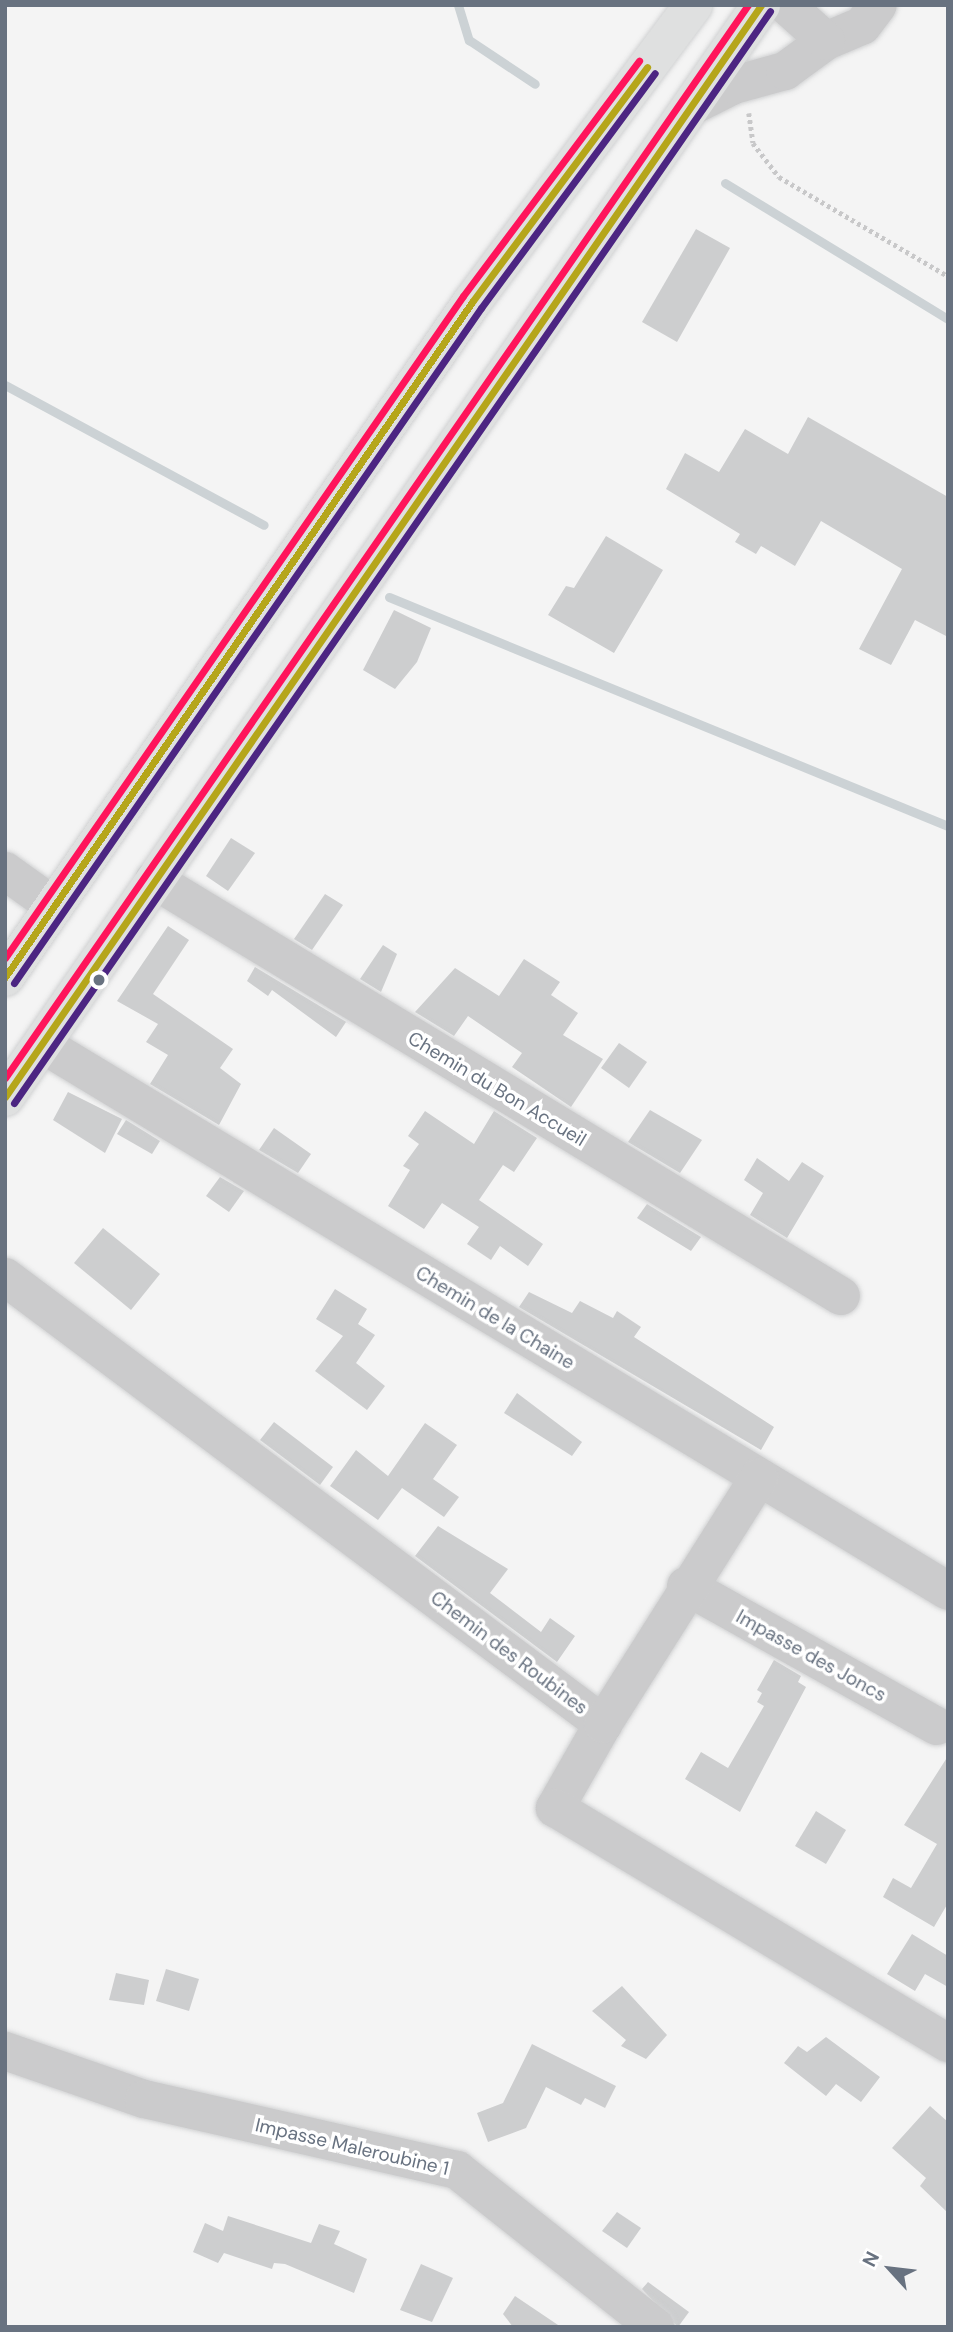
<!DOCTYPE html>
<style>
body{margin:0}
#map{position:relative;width:953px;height:2332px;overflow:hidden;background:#f4f4f4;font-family:"DM Sans",sans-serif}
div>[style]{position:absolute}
.stream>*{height:9px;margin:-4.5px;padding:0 4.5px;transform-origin:4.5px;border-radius:4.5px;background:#ccd2d5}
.building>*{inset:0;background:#cdcecf}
.path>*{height:4.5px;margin-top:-2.25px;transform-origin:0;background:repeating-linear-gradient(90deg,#c8c8c9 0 3.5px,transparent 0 7px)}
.roads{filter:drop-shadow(0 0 2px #d1d2d3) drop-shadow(0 0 2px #d1d2d3)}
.minor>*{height:38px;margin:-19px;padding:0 19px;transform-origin:19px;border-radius:19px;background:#cbcbcc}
.major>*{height:38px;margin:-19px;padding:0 19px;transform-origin:19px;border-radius:19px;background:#dfe0e0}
.bus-1>*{height:7px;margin:-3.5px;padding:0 3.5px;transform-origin:3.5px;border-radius:3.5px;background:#b5a61a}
.bus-2>*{height:7px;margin:-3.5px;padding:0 3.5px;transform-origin:3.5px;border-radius:3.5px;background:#4c2582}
.bus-3>*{height:7px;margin:-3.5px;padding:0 3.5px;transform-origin:3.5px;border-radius:3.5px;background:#ff145b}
.dots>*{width:19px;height:19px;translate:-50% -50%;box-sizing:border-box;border:4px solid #fff;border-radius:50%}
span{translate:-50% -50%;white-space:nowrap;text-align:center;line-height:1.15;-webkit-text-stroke:7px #fff;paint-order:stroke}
.street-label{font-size:19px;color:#687280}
.frame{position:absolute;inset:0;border:7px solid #687280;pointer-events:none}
.north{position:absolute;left:855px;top:2234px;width:70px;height:70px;-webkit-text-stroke:5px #fff;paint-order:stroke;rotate:297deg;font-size:19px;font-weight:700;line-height:28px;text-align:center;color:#687280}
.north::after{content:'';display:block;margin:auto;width:24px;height:32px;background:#687280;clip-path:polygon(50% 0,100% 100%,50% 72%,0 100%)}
</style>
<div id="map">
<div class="stream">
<div style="left:458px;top:5px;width:37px;rotate:73deg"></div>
<div style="left:469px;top:40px;width:79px;rotate:33.7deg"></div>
<div style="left:725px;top:183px;width:261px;rotate:31.4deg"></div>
<div style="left:5px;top:385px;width:294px;rotate:28.4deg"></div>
<div style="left:389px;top:597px;width:604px;rotate:22.28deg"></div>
</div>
<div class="building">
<div style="clip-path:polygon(696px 229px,730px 248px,677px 342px,642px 322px)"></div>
<div style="clip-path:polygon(808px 417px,948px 497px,948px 637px,915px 620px,891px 665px,859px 649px,902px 569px,821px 521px,795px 566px,761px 546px,756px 554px,735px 542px,740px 534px,666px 489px,685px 453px,719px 472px,745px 429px,788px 454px)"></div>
<div style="clip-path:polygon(606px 536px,663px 570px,614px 653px,548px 615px,566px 586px,574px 588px)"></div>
<div style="clip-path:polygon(394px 610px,431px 628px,417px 662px,395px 689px,363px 670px)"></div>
<div style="clip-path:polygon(231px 838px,255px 853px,228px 891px,206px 876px)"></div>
<div style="clip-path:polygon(325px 894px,343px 905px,312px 950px,294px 939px)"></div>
<div style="clip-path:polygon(168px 926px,189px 940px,153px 994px,233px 1049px,220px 1068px,241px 1084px,219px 1125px,150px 1084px,168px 1055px,146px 1042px,158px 1024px,117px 1001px)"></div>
<div style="clip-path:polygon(383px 945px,397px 954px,381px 992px,360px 979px)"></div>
<div style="clip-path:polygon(524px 959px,560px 982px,551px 995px,578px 1013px,563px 1035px,603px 1059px,571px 1107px,512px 1067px,522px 1053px,468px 1016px,454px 1036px,415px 1012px,455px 968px,499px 996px)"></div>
<div style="clip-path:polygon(255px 967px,353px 1026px,346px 1022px,336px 1037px,272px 990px,268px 996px,247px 981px)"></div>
<div style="clip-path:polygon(619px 1043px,647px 1062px,629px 1088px,601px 1068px)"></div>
<div style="clip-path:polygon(68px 1092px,122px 1119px,105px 1153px,53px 1120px)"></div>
<div style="clip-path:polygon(650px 1110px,702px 1140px,680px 1173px,628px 1142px)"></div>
<div style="clip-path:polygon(425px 1111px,474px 1144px,494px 1111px,537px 1138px,514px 1172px,503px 1165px,479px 1200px,543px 1244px,528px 1266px,500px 1246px,491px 1260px,467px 1244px,479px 1227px,442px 1203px,424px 1229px,388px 1206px,410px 1170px,403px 1166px,419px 1144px,408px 1136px)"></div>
<div style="clip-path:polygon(126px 1120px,160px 1141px,152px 1154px,117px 1134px)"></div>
<div style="clip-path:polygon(274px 1128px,311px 1154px,298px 1173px,259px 1150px)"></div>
<div style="clip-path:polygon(757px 1158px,789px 1181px,802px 1162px,824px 1176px,787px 1238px,750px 1215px,763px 1193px,744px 1180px)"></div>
<div style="clip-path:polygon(220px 1177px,244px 1191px,229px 1212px,206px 1196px)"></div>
<div style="clip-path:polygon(647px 1204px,701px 1237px,691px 1251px,637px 1218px)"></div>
<div style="clip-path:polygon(103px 1228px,160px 1274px,131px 1310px,74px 1263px)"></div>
<div style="clip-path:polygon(335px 1289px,367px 1309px,358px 1324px,375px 1335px,356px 1363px,385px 1386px,367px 1410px,315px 1371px,343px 1336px,316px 1319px)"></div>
<div style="clip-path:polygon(529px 1292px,572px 1313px,580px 1301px,613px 1318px,617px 1311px,641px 1327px,634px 1337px,774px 1427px,761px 1450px,519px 1307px)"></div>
<div style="clip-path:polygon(517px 1393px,582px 1442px,572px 1456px,504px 1413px)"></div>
<div style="clip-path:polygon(274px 1422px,333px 1467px,320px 1485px,260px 1440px)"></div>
<div style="clip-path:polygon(425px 1423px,457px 1445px,433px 1479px,459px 1497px,444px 1517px,402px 1488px,378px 1520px,330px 1486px,356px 1450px,388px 1476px)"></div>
<div style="clip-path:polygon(438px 1526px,508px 1569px,490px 1593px,541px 1632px,550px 1618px,575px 1636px,557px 1662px,415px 1556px)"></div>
<div style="clip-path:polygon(774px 1660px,801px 1676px,798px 1682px,806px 1687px,740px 1812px,685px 1779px,701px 1752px,728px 1768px,764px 1706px,757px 1702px,762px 1693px,757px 1690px)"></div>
<div style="clip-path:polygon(948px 1756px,948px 1903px,934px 1927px,883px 1897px,893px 1878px,911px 1888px,937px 1844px,904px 1825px)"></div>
<div style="clip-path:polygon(816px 1811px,846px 1830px,826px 1864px,795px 1846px)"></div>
<div style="clip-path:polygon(912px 1934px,948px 1956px,948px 1987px,925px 1974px,915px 1991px,887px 1974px)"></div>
<div style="clip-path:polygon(166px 1969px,199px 1979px,189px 2011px,156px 2001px)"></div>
<div style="clip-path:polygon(116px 1973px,149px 1980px,144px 2005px,109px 2000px)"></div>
<div style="clip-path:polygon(622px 1986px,667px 2035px,646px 2059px,621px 2046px,626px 2040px,592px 2011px)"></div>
<div style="clip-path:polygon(826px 2037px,880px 2077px,861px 2102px,836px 2084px,826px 2096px,784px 2063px,798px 2046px,807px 2052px)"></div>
<div style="clip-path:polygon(532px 2044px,616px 2086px,605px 2108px,585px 2098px,581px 2105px,546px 2087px,526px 2128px,488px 2142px,477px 2113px,503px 2103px)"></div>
<div style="clip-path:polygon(930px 2106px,948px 2122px,948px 2213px,920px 2186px,926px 2178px,892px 2148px)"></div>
<div style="clip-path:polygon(617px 2212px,641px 2228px,627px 2248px,602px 2231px)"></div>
<div style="clip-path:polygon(228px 2216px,311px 2243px,319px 2224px,340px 2231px,334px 2244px,367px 2259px,354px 2293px,285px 2264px,274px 2263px,272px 2269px,224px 2253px,218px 2263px,193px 2252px,205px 2223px,223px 2231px)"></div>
<div style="clip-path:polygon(421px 2264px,453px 2278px,432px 2322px,400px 2310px)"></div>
<div style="clip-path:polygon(648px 2282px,689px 2312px,678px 2327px,642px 2289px)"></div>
<div style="clip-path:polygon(515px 2296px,561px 2327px,513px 2327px,503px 2314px)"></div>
</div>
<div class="path">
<div style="left:749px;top:113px;width:30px;rotate:82deg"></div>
<div style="left:753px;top:143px;width:43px;rotate:52.6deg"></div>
<div style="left:779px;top:177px;width:196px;rotate:30.4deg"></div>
</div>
<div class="roads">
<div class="minor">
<div style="left:826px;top:41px;width:39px;rotate:-23deg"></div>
<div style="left:862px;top:26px;width:26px;rotate:-53deg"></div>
<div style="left:694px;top:105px;width:45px;rotate:-26.6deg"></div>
<div style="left:734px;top:85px;width:53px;rotate:-15.4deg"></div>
<div style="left:785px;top:71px;width:51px;rotate:-36.2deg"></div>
<div style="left:826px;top:41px;width:54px;rotate:-138deg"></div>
<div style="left:5px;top:871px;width:60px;rotate:35.5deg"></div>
<div style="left:154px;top:880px;width:803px;rotate:31.2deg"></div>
<div style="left:42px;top:1044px;width:1058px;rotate:31.12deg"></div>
<div style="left:5px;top:1277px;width:747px;rotate:36.78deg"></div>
<div style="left:603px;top:1724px;width:97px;rotate:119.7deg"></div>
<div style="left:555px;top:1808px;width:458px;rotate:30.9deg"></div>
<div style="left:686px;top:1586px;width:287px;rotate:29.2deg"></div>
<div style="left:603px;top:1724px;width:292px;rotate:-57.7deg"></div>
<div style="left:5px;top:2051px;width:147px;rotate:19.1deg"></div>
<div style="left:144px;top:2099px;width:321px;rotate:12.8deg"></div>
<div style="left:457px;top:2170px;width:253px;rotate:38.4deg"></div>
</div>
<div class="major">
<div style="left:5px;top:977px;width:821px;rotate:-55.32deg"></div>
<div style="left:472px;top:302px;width:370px;rotate:-53.3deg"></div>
<div style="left:5px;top:1097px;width:1328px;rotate:-55.3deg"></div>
</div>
</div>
<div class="bus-1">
<div style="left:5px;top:977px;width:821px;rotate:-55.32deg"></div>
<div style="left:472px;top:302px;width:293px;rotate:-53.3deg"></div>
<div style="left:5px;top:1097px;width:1328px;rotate:-55.3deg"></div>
</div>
<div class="bus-2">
<div style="left:14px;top:983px;width:821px;rotate:-55.32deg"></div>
<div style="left:481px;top:308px;width:292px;rotate:-53.5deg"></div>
<div style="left:14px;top:1103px;width:1328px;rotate:-55.3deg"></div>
</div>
<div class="bus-3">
<div style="left:5px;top:958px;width:805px;rotate:-55.32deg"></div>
<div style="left:463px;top:296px;width:294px;rotate:-53.2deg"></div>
<div style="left:5px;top:1078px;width:1305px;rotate:-55.3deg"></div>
</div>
<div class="dots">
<div style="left:99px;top:980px;background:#687280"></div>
</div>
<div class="street-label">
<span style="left:497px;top:1089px;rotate:31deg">Chemin du Bon Accueil</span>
<span style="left:495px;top:1318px;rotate:31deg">Chemin de la Chaine</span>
<span style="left:509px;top:1653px;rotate:37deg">Chemin des Roubines</span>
<span style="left:811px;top:1656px;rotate:29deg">Impasse des Joncs</span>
<span style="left:352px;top:2147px;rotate:13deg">Impasse Maleroubine 1</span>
</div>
<div class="frame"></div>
<div class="north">N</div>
</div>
